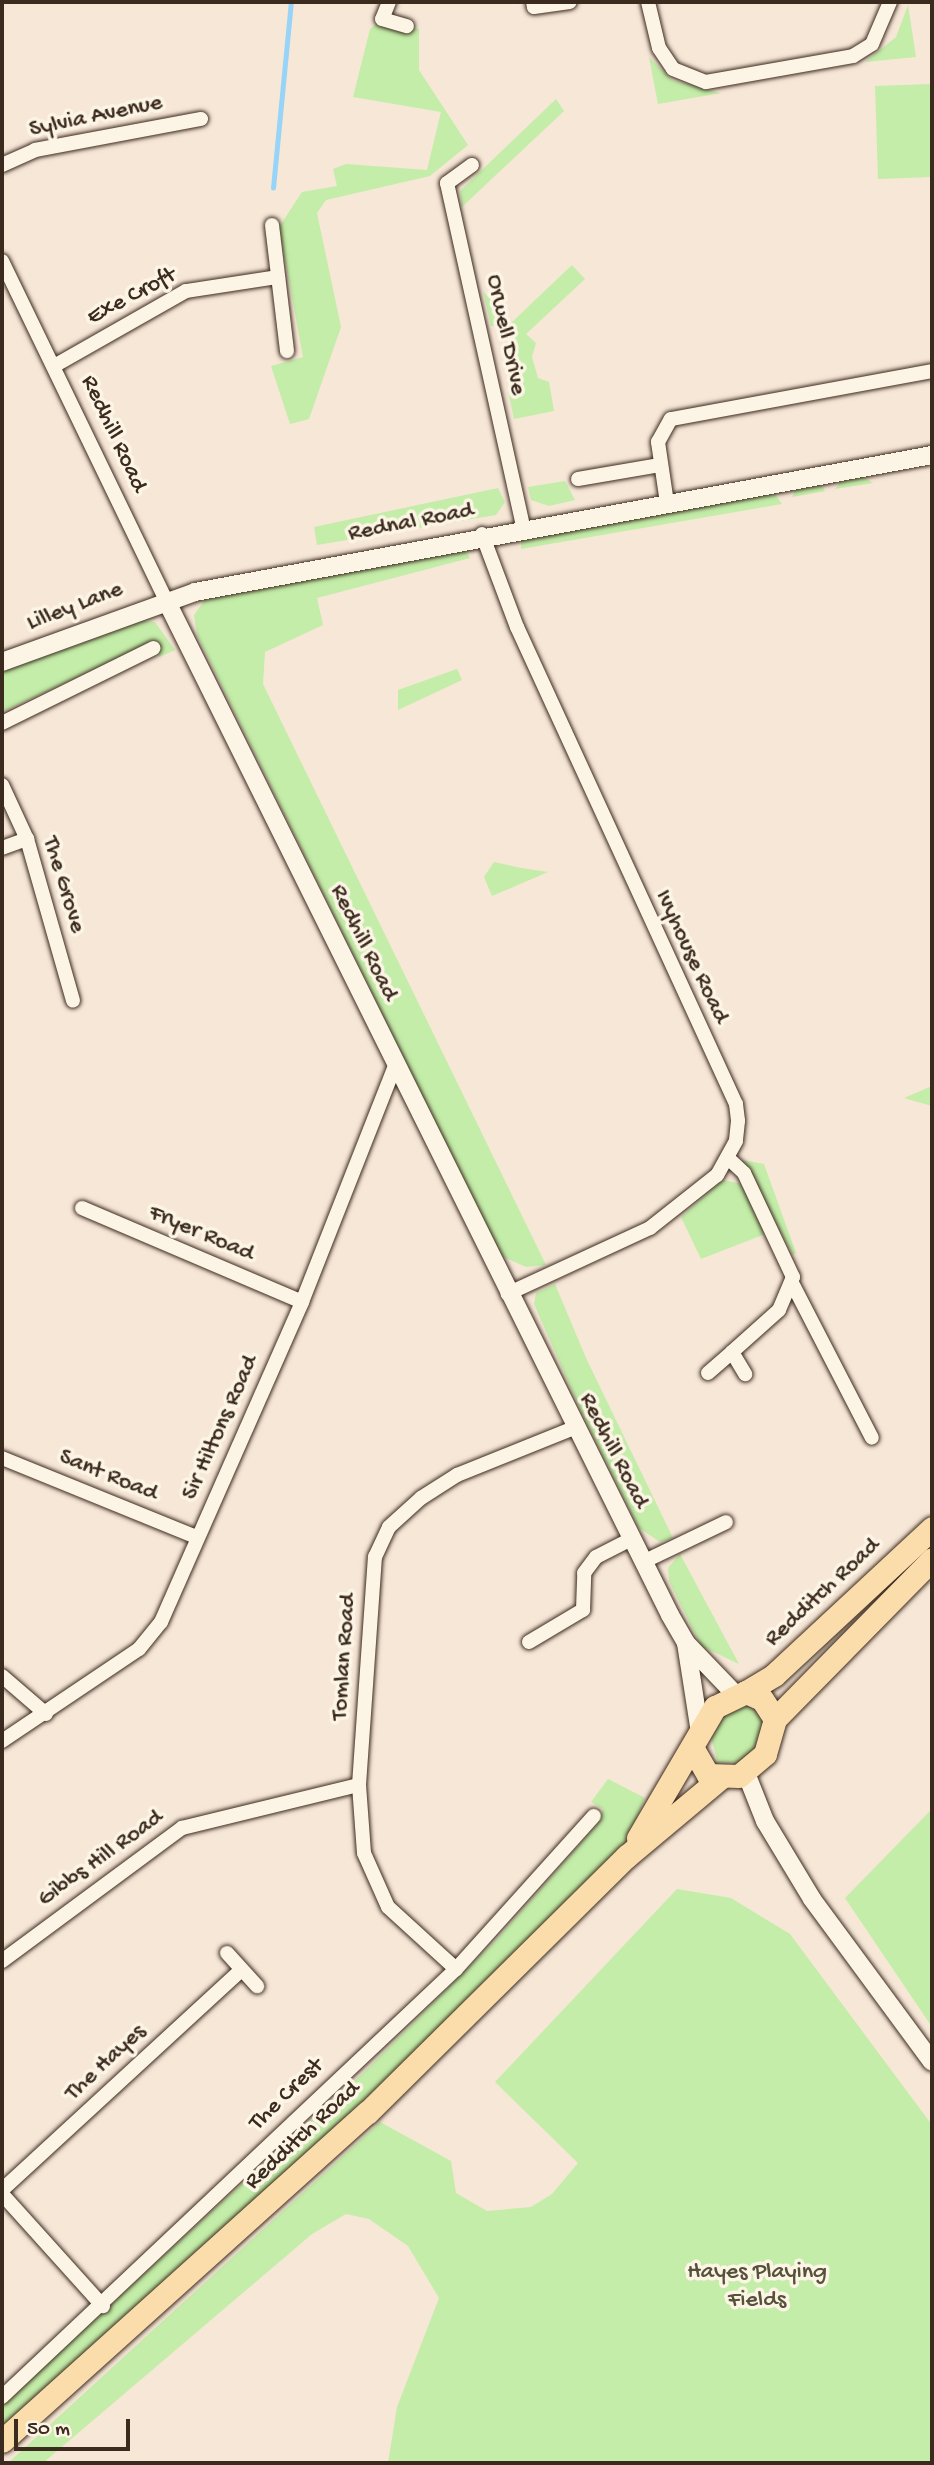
<!DOCTYPE html>
<style>
body{margin:0}
#map{position:relative;width:934px;height:2465px;overflow:hidden;background:#f7e7d7;font-family:"Gochi Hand",sans-serif}
div>[style]{position:absolute}
.green>*{inset:0;background:#c3eda8}
.stream>*{height:4.5px;margin:-2.25px;padding:0 2.25px;transform-origin:2.25px;border-radius:2.25px;background:#98d4f8}
.roads{filter:drop-shadow(0 0 2px #3b2a1e) drop-shadow(0 0 2px #3b2a1e)}
.minor>*{height:14px;margin:-7px;padding:0 7px;transform-origin:7px;border-radius:7px;background:#fcf5e5}
.tertiary>*{height:18px;margin:-9px;padding:0 9px;transform-origin:9px;border-radius:9px;background:#fcf5e5}
.trunk>*{height:23px;margin:-11.5px;padding:0 11.5px;transform-origin:11.5px;border-radius:11.5px;background:#fbddab}
span{translate:-50% -50%;white-space:nowrap;text-align:center;line-height:1.15;-webkit-text-stroke:7px #fcf5e5;paint-order:stroke}
.street-label{font-size:24px;color:#3b2a1e}
.park-label{font-size:24px;color:#56513a}
.frame{position:absolute;inset:0;border:4px solid #3b2a1e;pointer-events:none}
.scale{position:absolute;left:14px;top:2419px;width:116px;height:32px;box-sizing:border-box;border:4px solid #3b2a1e;border-top:0;padding-left:9px;font-size:21px;line-height:24px;white-space:nowrap;color:#3b2a1e;-webkit-text-stroke:5px #fcf5e5;paint-order:stroke}
</style>
<div id="map">
<div class="green">
<div style="clip-path:polygon(908px 5px,916px 57px,865px 62px,896px 37px)"></div>
<div style="clip-path:polygon(382px 19px,419px 29px,419px 70px,468px 145px,430px 176px,326px 200px,317px 213px,341px 327px,309px 419px,290px 424px,271px 366px,303px 357px,279px 227px,302px 192px,337px 186px,333px 169px,346px 164px,427px 170px,441px 112px,353px 97px,370px 29px)"></div>
<div style="clip-path:polygon(649px 57px,672px 80px,721px 93px,658px 104px)"></div>
<div style="clip-path:polygon(932px 84px,932px 177px,878px 179px,875px 86px)"></div>
<div style="clip-path:polygon(556px 99px,564px 111px,462px 207px,460px 191px)"></div>
<div style="clip-path:polygon(572px 265px,585px 279px,526px 334px,536px 343px,532px 357px,538px 378px,549px 382px,554px 411px,514px 419px,508px 391px,521px 384px,508px 327px,491px 326px,483px 291px,511px 323px)"></div>
<div style="clip-path:polygon(862px 476px,873px 483px,835px 489px,842px 480px)"></div>
<div style="clip-path:polygon(565px 481px,575px 500px,549px 506px,531px 500px,528px 487px)"></div>
<div style="clip-path:polygon(821px 484px,825px 491px,792px 497px,796px 488px)"></div>
<div style="clip-path:polygon(498px 488px,505px 502px,496px 515px,317px 545px,314px 527px)"></div>
<div style="clip-path:polygon(773px 491px,782px 504px,521px 549px,521px 534px)"></div>
<div style="clip-path:polygon(464px 547px,470px 558px,317px 598px,323px 625px,265px 652px,263px 684px,546px 1265px,526px 1267px,501px 1256px,197px 635px,194px 615px,206px 598px)"></div>
<div style="clip-path:polygon(134px 620px,155px 622px,175px 650px,159px 657px,153px 642px,2px 712px,2px 670px)"></div>
<div style="clip-path:polygon(457px 669px,462px 680px,398px 710px,398px 690px)"></div>
<div style="clip-path:polygon(494px 862px,521px 868px,548px 872px,492px 896px,484px 877px)"></div>
<div style="clip-path:polygon(932px 1086px,932px 1106px,904px 1098px)"></div>
<div style="clip-path:polygon(742px 1160px,764px 1164px,796px 1253px,793px 1255px)"></div>
<div style="clip-path:polygon(723px 1180px,742px 1184px,765px 1234px,701px 1259px,681px 1217px)"></div>
<div style="clip-path:polygon(555px 1284px,586px 1358px,673px 1538px,660px 1542px,639px 1528px,581px 1411px,534px 1304px,536px 1293px)"></div>
<div style="clip-path:polygon(680px 1554px,739px 1664px,701px 1646px,669px 1581px,668px 1568px)"></div>
<div style="clip-path:polygon(746px 1703px,754px 1705px,765px 1726px,755px 1750px,743px 1762px,718px 1763px,710px 1734px,722px 1717px)"></div>
<div style="clip-path:polygon(608px 1779px,645px 1798px,625px 1846px,462px 2013px,2px 2435px,2px 2404px,363px 2073px,495px 1941px,598px 1824px,603px 1809px,591px 1802px)"></div>
<div style="clip-path:polygon(932px 1809px,932px 2027px,845px 1898px)"></div>
<div style="clip-path:polygon(677px 1889px,731px 1898px,790px 1934px,932px 2125px,932px 2463px,388px 2463px,397px 2407px,439px 2298px,408px 2246px,369px 2219px,346px 2214px,312px 2234px,43px 2463px,8px 2463px,380px 2122px,451px 2161px,456px 2193px,487px 2211px,531px 2207px,552px 2194px,578px 2163px,495px 2082px)"></div>
</div>
<div class="stream">
<div style="left:273px;top:188px;width:187px;rotate:-84.5deg"></div>
</div>
<div class="roads">
<div class="minor">
<div style="left:389px;top:2px;width:18px;rotate:112deg"></div>
<div style="left:382px;top:19px;width:26px;rotate:16deg"></div>
<div style="left:533px;top:2px;width:5px;rotate:79deg"></div>
<div style="left:534px;top:7px;width:36px;rotate:-8deg"></div>
<div style="left:648px;top:2px;width:47px;rotate:76.6deg"></div>
<div style="left:659px;top:48px;width:25px;rotate:56deg"></div>
<div style="left:673px;top:69px;width:35px;rotate:22deg"></div>
<div style="left:706px;top:82px;width:149px;rotate:-10deg"></div>
<div style="left:853px;top:56px;width:22px;rotate:-32deg"></div>
<div style="left:872px;top:44px;width:46px;rotate:-66.8deg"></div>
<div style="left:2px;top:165px;width:36px;rotate:-24deg"></div>
<div style="left:35px;top:150px;width:169px;rotate:-10.6deg"></div>
<div style="left:472px;top:165px;width:31px;rotate:144deg"></div>
<div style="left:447px;top:183px;width:352px;rotate:77.5deg"></div>
<div style="left:272px;top:225px;width:127px;rotate:83.2deg"></div>
<div style="left:2px;top:261px;width:377px;rotate:64.2deg"></div>
<div style="left:54px;top:366px;width:152px;rotate:-29.6deg"></div>
<div style="left:186px;top:291px;width:93px;rotate:-8.7deg"></div>
<div style="left:578px;top:479px;width:83px;rotate:-9.7deg"></div>
<div style="left:667px;top:503px;width:62px;rotate:-98.4deg"></div>
<div style="left:658px;top:442px;width:26px;rotate:-61deg"></div>
<div style="left:671px;top:419px;width:265px;rotate:-10.4deg"></div>
<div style="left:482px;top:534px;width:99px;rotate:69.4deg"></div>
<div style="left:517px;top:627px;width:525px;rotate:65.34deg"></div>
<div style="left:736px;top:1104px;width:17px;rotate:83deg"></div>
<div style="left:738px;top:1121px;width:20px;rotate:96deg"></div>
<div style="left:736px;top:1141px;width:39px;rotate:119deg"></div>
<div style="left:717px;top:1175px;width:85px;rotate:141.7deg"></div>
<div style="left:650px;top:1228px;width:157px;rotate:155.2deg"></div>
<div style="left:2px;top:723px;width:169px;rotate:-26.3deg"></div>
<div style="left:2px;top:785px;width:60px;rotate:65.2deg"></div>
<div style="left:27px;top:839px;width:168px;rotate:74.1deg"></div>
<div style="left:2px;top:848px;width:27px;rotate:-20deg"></div>
<div style="left:728px;top:1158px;width:22px;rotate:43deg"></div>
<div style="left:744px;top:1173px;width:115px;rotate:64.8deg"></div>
<div style="left:793px;top:1277px;width:36px;rotate:113deg"></div>
<div style="left:779px;top:1310px;width:63px;rotate:138.2deg"></div>
<div style="left:82px;top:1208px;width:239px;rotate:23.1deg"></div>
<div style="left:792px;top:1283px;width:174px;rotate:62.7deg"></div>
<div style="left:708px;top:1373px;width:32px;rotate:-41deg"></div>
<div style="left:732px;top:1352px;width:26px;rotate:59deg"></div>
<div style="left:2px;top:1458px;width:210px;rotate:22.1deg"></div>
<div style="left:643px;top:1562px;width:92px;rotate:-25.7deg"></div>
<div style="left:529px;top:1642px;width:63px;rotate:-30.7deg"></div>
<div style="left:583px;top:1610px;width:37px;rotate:-88deg"></div>
<div style="left:584px;top:1573px;width:20px;rotate:-53deg"></div>
<div style="left:596px;top:1557px;width:39px;rotate:-27deg"></div>
<div style="left:2px;top:1676px;width:58px;rotate:40.8deg"></div>
<div style="left:2px;top:1741px;width:165px;rotate:-33.9deg"></div>
<div style="left:139px;top:1649px;width:35px;rotate:-51deg"></div>
<div style="left:161px;top:1622px;width:350px;rotate:-66.2deg"></div>
<div style="left:302px;top:1302px;width:254px;rotate:-68.5deg"></div>
<div style="left:227px;top:1953px;width:45px;rotate:47.7deg"></div>
<div style="left:2px;top:1961px;width:224px;rotate:-36.5deg"></div>
<div style="left:182px;top:1828px;width:182px;rotate:-13.7deg"></div>
<div style="left:456px;top:1969px;width:92px;rotate:-137.6deg"></div>
<div style="left:388px;top:1907px;width:59px;rotate:-114deg"></div>
<div style="left:364px;top:1853px;width:68px;rotate:-94.2deg"></div>
<div style="left:359px;top:1785px;width:229px;rotate:-86deg"></div>
<div style="left:375px;top:1557px;width:33px;rotate:-65deg"></div>
<div style="left:389px;top:1527px;width:43px;rotate:-42.2deg"></div>
<div style="left:421px;top:1498px;width:43px;rotate:-32.6deg"></div>
<div style="left:457px;top:1475px;width:126px;rotate:-21.9deg"></div>
<div style="left:2px;top:2190px;width:325px;rotate:-42.6deg"></div>
<div style="left:2px;top:2194px;width:151px;rotate:48deg"></div>
<div style="left:2px;top:2397px;width:624px;rotate:-43.31deg"></div>
<div style="left:456px;top:1969px;width:206px;rotate:-48deg"></div>
</div>
<div class="tertiary">
<div style="left:166px;top:600px;width:1133px;rotate:63.59deg"></div>
<div style="left:670px;top:1615px;width:32px;rotate:60deg"></div>
<div style="left:686px;top:1643px;width:71px;rotate:46.1deg"></div>
<div style="left:2px;top:662px;width:205px;rotate:-19.9deg"></div>
<div style="left:195px;top:592px;width:750px;rotate:-10.53deg"></div>
<div style="left:686px;top:1643px;width:84px;rotate:81.1deg"></div>
<div style="left:746px;top:1773px;width:52px;rotate:68.4deg"></div>
<div style="left:765px;top:1821px;width:91px;rotate:58.9deg"></div>
<div style="left:812px;top:1899px;width:202px;rotate:53.6deg"></div>
</div>
<div class="trunk">
<div style="left:746px;top:1692px;width:33px;rotate:-31deg"></div>
<div style="left:774px;top:1675px;width:216px;rotate:-42.9deg"></div>
<div style="left:775px;top:1719px;width:224px;rotate:-45.5deg"></div>
<div style="left:638px;top:1838px;width:152px;rotate:-59.6deg"></div>
<div style="left:715px;top:1707px;width:34px;rotate:-26deg"></div>
<div style="left:746px;top:1692px;width:17px;rotate:24deg"></div>
<div style="left:762px;top:1699px;width:24px;rotate:57deg"></div>
<div style="left:775px;top:1719px;width:36px;rotate:106deg"></div>
<div style="left:765px;top:1754px;width:34px;rotate:140deg"></div>
<div style="left:739px;top:1776px;width:31px;rotate:-178deg"></div>
<div style="left:708px;top:1775px;width:32px;rotate:-120deg"></div>
<div style="left:2px;top:2441px;width:492px;rotate:-42deg"></div>
<div style="left:368px;top:2112px;width:364px;rotate:-44.7deg"></div>
<div style="left:627px;top:1856px;width:119px;rotate:-39.9deg"></div>
</div>
</div>
<div class="street-label">
<span style="left:96px;top:117px;rotate:-12deg">Sylvia Avenue</span>
<span style="left:132px;top:297px;rotate:-28deg">Exe Croft</span>
<span style="left:505px;top:335px;rotate:78deg">Orwell Drive</span>
<span style="left:113px;top:434px;rotate:65deg">Redhill Road</span>
<span style="left:411px;top:523px;rotate:-11deg">Rednal Road</span>
<span style="left:75px;top:607px;rotate:-21deg">Lilley Lane</span>
<span style="left:63px;top:885px;rotate:73deg">The Grove</span>
<span style="left:363px;top:943px;rotate:64deg">Redhill Road</span>
<span style="left:691px;top:957px;rotate:65deg">Ivyhouse Road</span>
<span style="left:201px;top:1234px;rotate:23deg">Fryer Road</span>
<span style="left:221px;top:1428px;rotate:-66deg">Sir Hiltons Road</span>
<span style="left:613px;top:1451px;rotate:63deg">Redhill Road</span>
<span style="left:108px;top:1476px;rotate:22deg">Sant Road</span>
<span style="left:823px;top:1593px;rotate:-43deg">Redditch Road</span>
<span style="left:345px;top:1657px;rotate:-86deg">Tomlan Road</span>
<span style="left:101px;top:1859px;rotate:-36deg">Gibbs Hill Road</span>
<span style="left:106px;top:2063px;rotate:-43deg">The Hayes</span>
<span style="left:287px;top:2095px;rotate:-44deg">The Crest</span>
<span style="left:303px;top:2136px;rotate:-43deg">Redditch Road</span>
</div>
<div class="park-label">
<span style="left:757px;top:2287px">Hayes Playing<br>Fields</span>
</div>
<div class="frame"></div>
<div class="scale">50 m</div>
</div>
